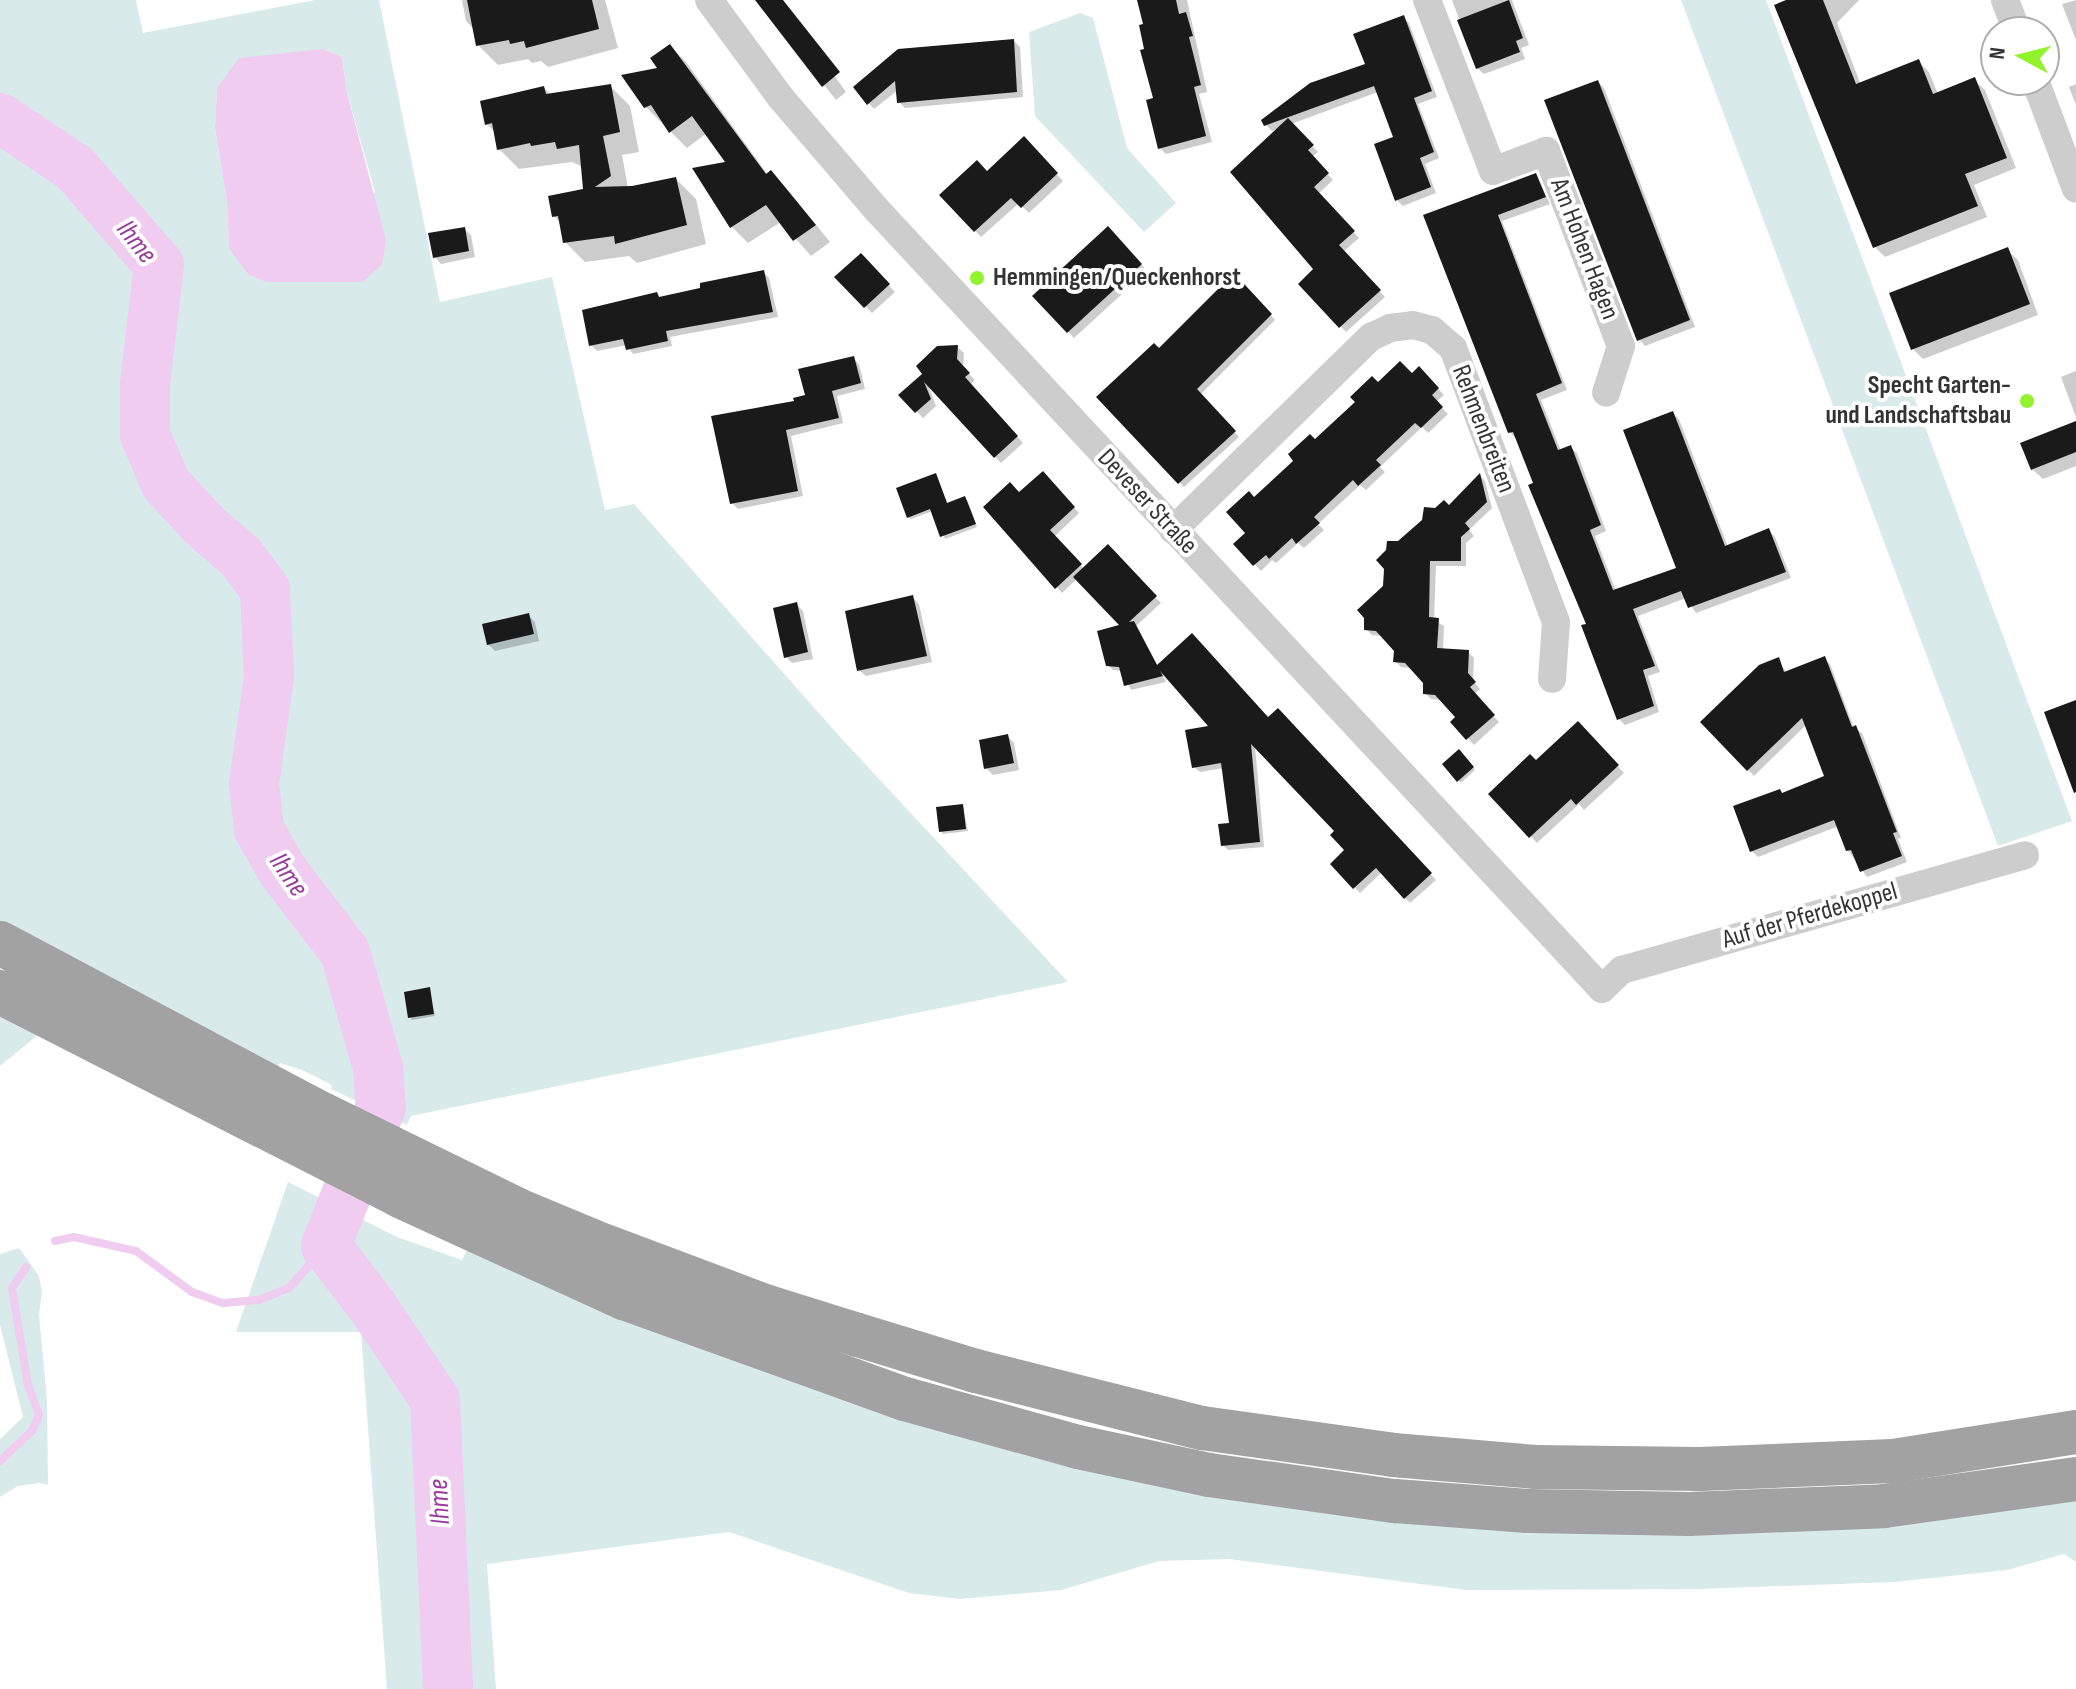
<!DOCTYPE html>
<meta charset="utf-8">
<style>
body{margin:0}
#map{position:relative;width:2076px;height:1689px;overflow:hidden;background:#fff;font-family:"Sofia Sans Condensed",sans-serif}
div>[style]{position:absolute}
.green>*{inset:0;background:#d9eaeb}
.water>*{inset:0;background:#efccf0}
.shadow>*{inset:0;background:#0003}
.stream>*{height:8px;margin:-4px;padding:0 4px;transform-origin:4px;border-radius:4px;background:#efccf0}
.river>*{height:50px;margin:-25px;padding:0 25px;transform-origin:25px;border-radius:25px;background:#efccf0}
.building>*{inset:0;background:#1a1a1a}
.minor>*{height:28px;margin:-14px;padding:0 14px;transform-origin:14px;border-radius:14px;background:#cdcdcd}
.trunk>*{height:44px;margin:-22px;padding:0 22px;transform-origin:22px;border-radius:22px;background:#a2a2a2}
.dots>*{width:22px;height:22px;translate:-50% -50%;box-sizing:border-box;border:4px solid #fff;border-radius:50%}
span{translate:-50% -50%;white-space:nowrap;text-align:center;line-height:1.15;-webkit-text-stroke:8px #fff;paint-order:stroke}
.street-label{font-size:26px;color:#333}
.poi-label{font-size:26px;color:#333;font-weight:700}
.left{translate:0 -50%;text-align:left}
.right{translate:-100% -50%;text-align:right}
.water-label{font-size:28px;color:#99389d;font-style:italic}
.north{position:absolute;left:1980px;top:16px;width:80px;height:80px;box-sizing:border-box;background:#fff;border:2px solid #adadad;border-radius:50%;rotate:277deg;font-size:22px;font-weight:700;line-height:32px;text-align:center;color:#333}
.north::after{content:'';display:block;margin:auto;width:28px;height:36px;background:#90f32b;clip-path:polygon(50% 0,100% 100%,50% 72%,0 100%)}
</style>
<div id="map">
<div class="green">
<div style="clip-path:polygon(evenodd,0 0,136px 0,143px 33px,315px 0,379px 0,440px 302px,552px 277px,605px 510px,634px 504px,841px 738px,1068px 982px,411px 1116px,407px 1125px,331px 1089px,332px 1085px,302px 1070px,280px 1063px,277px 1069px,0 924px,0 0,323px 49px,342px 57px,347px 93px,375px 192px,309px 282px,267px 282px,229px 249px,227px 202px,215px 128px,217px 88px,281px 56px,323px 49px)"></div>
<div style="clip-path:polygon(1681px 0,1766px 0,2072px 821px,1998px 846px)"></div>
<div style="clip-path:polygon(1080px 13px,1093px 18px,1127px 148px,1176px 203px,1144px 232px,1035px 116px,1029px 32px)"></div>
<div style="clip-path:polygon(0 1006px,44px 1030px,0 1066px)"></div>
<div style="clip-path:polygon(288px 1182px,397px 1237px,462px 1260px,469px 1246px,1194px 1489px,2076px 1500px,2076px 1562px,2064px 1554px,2007px 1570px,1894px 1582px,1699px 1589px,1466px 1590px,1229px 1559px,1159px 1561px,1061px 1590px,960px 1599px,909px 1593px,729px 1532px,487px 1564px,496px 1689px,387px 1689px,361px 1332px,236px 1332px)"></div>
<div style="clip-path:polygon(19px 1248px,39px 1276px,42px 1292px,39px 1315px,47px 1400px,48px 1485px,39px 1483px,18px 1486px,0 1497px,0 1439px,23px 1417px,0 1325px,0 1254px)"></div>
</div>
<div class="water">
<div style="clip-path:polygon(323px 49px,342px 57px,347px 93px,386px 240px,382px 264px,363px 282px,267px 282px,249px 275px,229px 249px,227px 202px,215px 128px,217px 88px,239px 58px)"></div>
</div>
<div class="shadow">
<div style="clip-path:polygon(462px 0,605px 0,618px 48px,548px 67px,541px 61px,532px 63px,528px 59px,498px 65px,478px 45px,475px 30px,466px 21px)"></div>
<div style="clip-path:polygon(757px 0,781px 0,846px 92px,836px 100px)"></div>
<div style="clip-path:polygon(1139px 0,1187px 0,1207px 92px,1199px 94px,1212px 142px,1166px 154px,1160px 148px,1146px 25px)"></div>
<div style="clip-path:polygon(1452px 0,1512px 0,1529px 45px,1521px 48px,1525px 59px,1484px 74px,1477px 68px)"></div>
<div style="clip-path:polygon(1792px 0,1859px 0,1837px 23px,1861px 85px,1919px 62px,1929px 72px,1938px 94px,1974px 80px,1985px 90px,2016px 168px,1974px 185px,1987px 217px,1885px 257px,1875px 247px)"></div>
<div style="clip-path:polygon(2076px 0,2076px 40px,2062px 4px)"></div>
<div style="clip-path:polygon(1403px 17px,1409px 23px,1437px 97px,1418px 104px,1439px 158px,1425px 164px,1436px 193px,1403px 206px,1397px 200px,1395px 138px,1378px 92px,1291px 124px,1318px 152px,1312px 157px,1333px 180px,1318px 194px,1359px 238px,1343px 252px,1385px 297px,1346px 332px,1301px 284px,1316px 269px,1281px 128px,1272px 131px,1266px 125px,1368px 66px)"></div>
<div style="clip-path:polygon(1014px 41px,1020px 47px,1023px 97px,905px 108px,899px 102px,898px 90px,874px 109px,855px 88px)"></div>
<div style="clip-path:polygon(670px 46px,686px 62px,768px 175px,771px 173px,787px 189px,830px 242px,811px 256px,781px 222px,748px 243px,732px 227px,695px 170px,729px 163px,707px 133px,687px 148px,646px 107px)"></div>
<div style="clip-path:polygon(1598px 82px,1604px 88px,1695px 327px,1645px 346px,1639px 339px)"></div>
<div style="clip-path:polygon(2076px 84px,2076px 105px,2069px 87px)"></div>
<div style="clip-path:polygon(610px 86px,630px 106px,639px 152px,622px 155px,628px 188px,676px 179px,696px 199px,706px 244px,637px 263px,629px 256px,585px 262px,565px 242px,561px 223px,554px 216px,586px 191px,583px 167px,572px 162px,519px 169px,499px 149px,496px 133px,487px 124px,544px 88px,551px 95px)"></div>
<div style="clip-path:polygon(1024px 139px,1063px 181px,1029px 213px,1019px 203px,981px 237px,942px 195px,987px 173px)"></div>
<div style="clip-path:polygon(1536px 175px,1550px 204px,1502px 221px,1567px 390px,1541px 400px,1561px 451px,1570px 447px,1577px 453px,1606px 531px,1595px 536px,1616px 591px,1679px 570px,1673px 413px,1679px 419px,1728px 547px,1769px 531px,1775px 537px,1791px 578px,1696px 613px,1686px 598px,1638px 616px,1660px 672px,1648px 676px,1659px 712px,1625px 725px,1619px 719px,1589px 625px,1535px 484px,1516px 439px,1510px 432px,1426px 217px)"></div>
<div style="clip-path:polygon(464px 229px,471px 235px,475px 257px,441px 264px,435px 257px)"></div>
<div style="clip-path:polygon(1108px 229px,1147px 271px,1074px 338px,1035px 296px)"></div>
<div style="clip-path:polygon(2007px 250px,2018px 260px,2038px 315px,1923px 359px,1913px 349px)"></div>
<div style="clip-path:polygon(861px 255px,895px 292px,872px 313px,837px 277px)"></div>
<div style="clip-path:polygon(763px 272px,769px 278px,778px 317px,670px 337px,672px 346px,633px 354px,627px 345px,597px 351px,591px 345px,657px 294px,661px 298px)"></div>
<div style="clip-path:polygon(1234px 276px,1275px 320px,1200px 395px,1239px 437px,1184px 487px,1099px 397px,1159px 350px)"></div>
<div style="clip-path:polygon(957px 347px,964px 353px,963px 368px,975px 380px,970px 385px,1023px 443px,1001px 463px,927px 382px,936px 406px,923px 418px,901px 395px)"></div>
<div style="clip-path:polygon(853px 358px,859px 364px,865px 389px,837px 396px,843px 423px,791px 436px,803px 496px,738px 509px,732px 503px,796px 403px)"></div>
<div style="clip-path:polygon(1419px 369px,1444px 395px,1436px 402px,1448px 414px,1428px 433px,1422px 427px,1380px 467px,1385px 472px,1366px 490px,1360px 485px,1318px 524px,1324px 530px,1304px 548px,1298px 543px,1276px 563px,1272px 560px,1261px 571px,1236px 544px,1248px 533px,1254px 500px,1378px 384px,1412px 376px)"></div>
<div style="clip-path:polygon(2076px 371px,2076px 417px,2061px 377px)"></div>
<div style="clip-path:polygon(2076px 423px,2076px 466px,2043px 479px,2032px 469px)"></div>
<div style="clip-path:polygon(1042px 474px,1079px 513px,1054px 537px,1084px 569px,1108px 547px,1161px 603px,1136px 626px,1158px 666px,1269px 720px,1278px 711px,1436px 880px,1410px 903px,1382px 872px,1360px 893px,1333px 864px,1347px 850px,1337px 832px,1255px 746px,1264px 847px,1228px 850px,1223px 845px,1231px 825px,1224px 768px,1200px 772px,1194px 767px,1212px 727px,1161px 672px,1166px 682px,1131px 690px,1122px 671px,1113px 670px,1108px 665px,1123px 626px,1078px 578px,1062px 593px,986px 507px,1019px 495px)"></div>
<div style="clip-path:polygon(936px 475px,948px 504px,965px 499px,968px 501px,977px 527px,945px 539px,933px 511px,911px 519px,908px 517px)"></div>
<div style="clip-path:polygon(1480px 476px,1485px 481px,1492px 508px,1469px 530px,1474px 536px,1466px 543px,1466px 566px,1436px 566px,1434px 620px,1444px 626px,1443px 651px,1468px 652px,1474px 658px,1473px 681px,1480px 689px,1474px 694px,1499px 722px,1474px 745px,1453px 722px,1458px 717px,1442px 700px,1431px 699px,1425px 693px,1425px 682px,1412px 668px,1401px 667px,1395px 661px,1396px 651px,1383px 636px,1372px 635px,1366px 629px,1399px 543px,1449px 508px)"></div>
<div style="clip-path:polygon(913px 598px,919px 604px,932px 662px,866px 676px,859px 670px)"></div>
<div style="clip-path:polygon(797px 605px,803px 611px,813px 659px,792px 663px,786px 657px)"></div>
<div style="clip-path:polygon(528px 615px,535px 622px,539px 641px,495px 651px,488px 644px)"></div>
<div style="clip-path:polygon(1824px 659px,1830px 664px,1854px 728px,1862px 733px,1901px 838px,1898px 839px,1907px 862px,1867px 877px,1848px 850px,1839px 826px,1758px 857px,1752px 851px,1735px 808px,1783px 795px,1826px 777px,1806px 725px,1754px 776px,1702px 722px,1778px 660px,1787px 673px)"></div>
<div style="clip-path:polygon(1578px 724px,1624px 773px,1584px 810px,1579px 804px,1537px 843px,1491px 794px,1536px 763px)"></div>
<div style="clip-path:polygon(1007px 736px,1014px 743px,1019px 770px,993px 775px,986px 768px)"></div>
<div style="clip-path:polygon(1459px 752px,1475px 770px,1461px 783px,1445px 764px)"></div>
<div style="clip-path:polygon(963px 806px,968px 831px,943px 834px,941px 831px)"></div>
<div style="clip-path:polygon(429px 990px,435px 1016px,412px 1020px,410px 1017px)"></div>
</div>
<div class="stream">
<div style="left:55px;top:1241px;width:19px;rotate:-12deg"></div>
<div style="left:74px;top:1237px;width:64px;rotate:12.7deg"></div>
<div style="left:136px;top:1251px;width:69px;rotate:36.2deg"></div>
<div style="left:192px;top:1292px;width:33px;rotate:20deg"></div>
<div style="left:223px;top:1303px;width:36px;rotate:-5deg"></div>
<div style="left:259px;top:1300px;width:32px;rotate:-22deg"></div>
<div style="left:289px;top:1288px;width:56px;rotate:-48.6deg"></div>
<div style="left:0;top:1461px;width:44px;rotate:-43.2deg"></div>
<div style="left:32px;top:1431px;width:17px;rotate:-66deg"></div>
<div style="left:39px;top:1415px;width:32px;rotate:-110deg"></div>
<div style="left:28px;top:1385px;width:98px;rotate:-99.4deg"></div>
<div style="left:12px;top:1288px;width:25px;rotate:-56deg"></div>
</div>
<div class="river">
<div style="left:0;top:118px;width:90px;rotate:33.7deg"></div>
<div style="left:75px;top:168px;width:128px;rotate:49.1deg"></div>
<div style="left:159px;top:265px;width:121px;rotate:96.7deg"></div>
<div style="left:145px;top:385px;width:50px;rotate:90deg"></div>
<div style="left:145px;top:435px;width:53px;rotate:66.8deg"></div>
<div style="left:166px;top:484px;width:57px;rotate:47.1deg"></div>
<div style="left:205px;top:526px;width:46px;rotate:40.6deg"></div>
<div style="left:240px;top:556px;width:41px;rotate:52.9deg"></div>
<div style="left:265px;top:589px;width:88px;rotate:87.4deg"></div>
<div style="left:269px;top:677px;width:108px;rotate:98deg"></div>
<div style="left:254px;top:784px;width:45px;rotate:83.7deg"></div>
<div style="left:259px;top:829px;width:47px;rotate:60.7deg"></div>
<div style="left:282px;top:870px;width:103px;rotate:52.5deg"></div>
<div style="left:345px;top:952px;width:121px;rotate:74.1deg"></div>
<div style="left:378px;top:1068px;width:39px;rotate:86deg"></div>
<div style="left:381px;top:1107px;width:149px;rotate:111.6deg"></div>
<div style="left:326px;top:1246px;width:77px;rotate:52.4deg"></div>
<div style="left:373px;top:1307px;width:112px;rotate:56.3deg"></div>
<div style="left:435px;top:1400px;width:289px;rotate:87.4deg"></div>
</div>
<div class="building">
<div style="clip-path:polygon(467px 0,592px 0,599px 29px,526px 48px,524px 41px,510px 44px,509px 40px,476px 46px)"></div>
<div style="clip-path:polygon(755px 0,783px 0,840px 72px,822px 87px)"></div>
<div style="clip-path:polygon(1137px 0,1176px 0,1179px 14px,1186px 12px,1193px 36px,1189px 37px,1201px 85px,1194px 87px,1206px 136px,1158px 149px,1146px 100px,1153px 98px,1140px 50px,1144px 49px,1139px 25px,1143px 24px)"></div>
<div style="clip-path:polygon(1509px 0,1523px 38px,1516px 41px,1520px 52px,1476px 69px,1457px 20px)"></div>
<div style="clip-path:polygon(1786px 0,1823px 0,1856px 84px,1919px 59px,1933px 94px,1975px 77px,2007px 158px,1965px 174px,1978px 206px,1873px 248px,1774px 5px)"></div>
<div style="clip-path:polygon(1404px 15px,1432px 91px,1414px 98px,1434px 152px,1420px 158px,1431px 187px,1395px 201px,1374px 144px,1393px 137px,1374px 86px,1264px 126px,1261px 120px,1310px 83px,1365px 64px,1353px 34px)"></div>
<div style="clip-path:polygon(1014px 39px,1017px 92px,897px 103px,895px 81px,867px 105px,853px 87px,898px 49px)"></div>
<div style="clip-path:polygon(670px 44px,766px 174px,771px 170px,816px 225px,793px 241px,766px 205px,730px 228px,692px 168px,725px 162px,692px 116px,669px 133px,651px 105px,644px 108px,621px 75px,657px 68px,650px 58px)"></div>
<div style="clip-path:polygon(1598px 80px,1690px 320px,1637px 341px,1544px 100px)"></div>
<div style="clip-path:polygon(611px 84px,620px 132px,603px 136px,611px 176px,595px 187px,632px 186px,676px 177px,687px 225px,615px 244px,614px 236px,563px 243px,558px 216px,552px 217px,548px 196px,583px 189px,579px 145px,557px 149px,555px 142px,531px 146px,530px 143px,497px 150px,492px 123px,485px 125px,480px 101px,544px 86px,546px 94px)"></div>
<div style="clip-path:polygon(1288px 118px,1314px 145px,1308px 150px,1329px 173px,1314px 187px,1355px 231px,1339px 245px,1381px 290px,1339px 328px,1298px 284px,1313px 269px,1230px 172px)"></div>
<div style="clip-path:polygon(1024px 136px,1058px 173px,1021px 208px,1011px 198px,974px 232px,939px 195px,977px 160px,987px 171px)"></div>
<div style="clip-path:polygon(1536px 173px,1546px 197px,1498px 215px,1562px 383px,1536px 394px,1558px 450px,1571px 445px,1601px 525px,1590px 530px,1613px 590px,1676px 568px,1623px 430px,1673px 411px,1725px 546px,1769px 528px,1786px 572px,1688px 608px,1681px 591px,1633px 609px,1655px 666px,1643px 670px,1654px 706px,1617px 720px,1581px 625px,1586px 624px,1528px 485px,1533px 483px,1513px 432px,1508px 433px,1423px 215px)"></div>
<div style="clip-path:polygon(1108px 226px,1142px 264px,1067px 333px,1032px 296px)"></div>
<div style="clip-path:polygon(465px 227px,469px 251px,433px 258px,428px 233px)"></div>
<div style="clip-path:polygon(2008px 247px,2030px 304px,1911px 350px,1889px 293px)"></div>
<div style="clip-path:polygon(861px 253px,890px 284px,864px 308px,834px 277px)"></div>
<div style="clip-path:polygon(764px 270px,773px 312px,666px 331px,668px 341px,626px 350px,623px 339px,589px 346px,582px 310px,657px 292px,659px 297px,700px 288px,700px 283px)"></div>
<div style="clip-path:polygon(1234px 273px,1272px 314px,1197px 389px,1236px 431px,1178px 484px,1096px 397px,1154px 343px,1159px 348px)"></div>
<div style="clip-path:polygon(958px 345px,957px 359px,970px 373px,965px 377px,1018px 436px,994px 458px,924px 382px,931px 399px,915px 413px,898px 395px,922px 374px,916px 366px,937px 346px)"></div>
<div style="clip-path:polygon(854px 356px,861px 383px,832px 391px,839px 418px,786px 430px,798px 491px,730px 504px,711px 416px,794px 401px,793px 398px,805px 395px,798px 369px)"></div>
<div style="clip-path:polygon(1400px 361px,1412px 373px,1419px 366px,1439px 388px,1432px 395px,1443px 407px,1421px 428px,1415px 423px,1376px 460px,1381px 465px,1358px 486px,1353px 480px,1314px 517px,1320px 523px,1296px 544px,1292px 538px,1269px 559px,1266px 555px,1253px 566px,1233px 544px,1245px 533px,1226px 512px,1249px 491px,1254px 497px,1293px 461px,1288px 454px,1310px 434px,1315px 439px,1355px 402px,1350px 397px,1372px 376px,1378px 382px)"></div>
<div style="clip-path:polygon(2076px 421px,2076px 452px,2031px 470px,2020px 443px)"></div>
<div style="clip-path:polygon(1043px 471px,1075px 507px,1050px 530px,1082px 564px,1055px 589px,983px 507px,1010px 482px,1019px 492px)"></div>
<div style="clip-path:polygon(936px 473px,947px 503px,965px 496px,976px 524px,940px 537px,930px 509px,907px 518px,896px 488px)"></div>
<div style="clip-path:polygon(1480px 473px,1487px 502px,1465px 523px,1470px 529px,1461px 537px,1461px 561px,1430px 561px,1429px 617px,1439px 618px,1437px 648px,1469px 650px,1468px 673px,1476px 682px,1470px 687px,1495px 715px,1466px 740px,1450px 722px,1455px 717px,1435px 695px,1423px 694px,1423px 683px,1405px 663px,1393px 662px,1394px 651px,1376px 631px,1364px 630px,1364px 618px,1357px 610px,1383px 586px,1384px 569px,1376px 560px,1386px 550px,1387px 541px,1398px 541px,1422px 520px,1424px 507px,1435px 508px,1444px 500px,1449px 505px)"></div>
<div style="clip-path:polygon(1108px 544px,1157px 596px,1129px 622px,1134px 621px,1157px 665px,1192px 633px,1268px 717px,1278px 708px,1432px 873px,1404px 899px,1376px 868px,1353px 889px,1330px 864px,1344px 850px,1330px 835px,1334px 831px,1251px 744px,1260px 842px,1221px 846px,1218px 824px,1229px 823px,1221px 763px,1192px 768px,1185px 730px,1208px 726px,1160px 671px,1163px 676px,1124px 686px,1119px 667px,1106px 666px,1097px 631px,1119px 625px,1073px 577px)"></div>
<div style="clip-path:polygon(913px 595px,927px 656px,857px 671px,845px 611px)"></div>
<div style="clip-path:polygon(797px 602px,808px 652px,784px 658px,773px 608px)"></div>
<div style="clip-path:polygon(529px 613px,534px 634px,487px 645px,482px 624px)"></div>
<div style="clip-path:polygon(1825px 656px,1852px 727px,1856px 725px,1897px 832px,1893px 833px,1902px 856px,1860px 872px,1851px 850px,1846px 851px,1834px 820px,1750px 852px,1733px 806px,1780px 789px,1782px 793px,1824px 776px,1802px 718px,1747px 771px,1700px 722px,1759px 665px,1779px 657px,1784px 672px)"></div>
<div style="clip-path:polygon(2076px 700px,2076px 792px,2074px 793px,2044px 712px)"></div>
<div style="clip-path:polygon(1578px 721px,1619px 765px,1576px 805px,1571px 799px,1529px 838px,1488px 794px,1530px 754px,1536px 760px)"></div>
<div style="clip-path:polygon(1008px 734px,1014px 763px,984px 769px,979px 740px)"></div>
<div style="clip-path:polygon(1459px 749px,1474px 767px,1457px 782px,1442px 764px)"></div>
<div style="clip-path:polygon(963px 804px,966px 829px,939px 832px,936px 807px)"></div>
<div style="clip-path:polygon(430px 987px,434px 1014px,408px 1018px,404px 992px)"></div>
</div>
<div class="minor">
<div style="left:709px;top:0;width:122px;rotate:53.7deg"></div>
<div style="left:781px;top:98px;width:148px;rotate:49.4deg"></div>
<div style="left:877px;top:210px;width:1064px;rotate:47.06deg"></div>
<div style="left:1602px;top:989px;width:28px;rotate:-44deg"></div>
<div style="left:1622px;top:970px;width:419px;rotate:-15.9deg"></div>
<div style="left:1427px;top:0;width:183px;rotate:68.9deg"></div>
<div style="left:1493px;top:171px;width:57px;rotate:-20.7deg"></div>
<div style="left:1546px;top:151px;width:209px;rotate:69deg"></div>
<div style="left:1621px;top:346px;width:49px;rotate:107.7deg"></div>
<div style="left:2005px;top:0;width:34px;rotate:69deg"></div>
<div style="left:2035px;top:80px;width:116px;rotate:69.4deg"></div>
<div style="left:1173px;top:530px;width:277px;rotate:-44.3deg"></div>
<div style="left:1371px;top:337px;width:21px;rotate:-25deg"></div>
<div style="left:1390px;top:328px;width:23px;rotate:-7deg"></div>
<div style="left:1413px;top:325px;width:20px;rotate:15deg"></div>
<div style="left:1432px;top:330px;width:28px;rotate:41deg"></div>
<div style="left:1453px;top:348px;width:293px;rotate:69.4deg"></div>
<div style="left:1556px;top:622px;width:57px;rotate:94deg"></div>
</div>
<div class="trunk">
<div style="left:0;top:943px;width:353px;rotate:28deg"></div>
<div style="left:312px;top:1109px;width:229px;rotate:26.1deg"></div>
<div style="left:518px;top:1210px;width:80px;rotate:22.7deg"></div>
<div style="left:592px;top:1241px;width:188px;rotate:20.6deg"></div>
<div style="left:768px;top:1307px;width:94px;rotate:17.3deg"></div>
<div style="left:858px;top:1335px;width:123px;rotate:17deg"></div>
<div style="left:976px;top:1371px;width:233px;rotate:14.2deg"></div>
<div style="left:1202px;top:1428px;width:193px;rotate:8deg"></div>
<div style="left:1393px;top:1455px;width:143px;rotate:4.8deg"></div>
<div style="left:1535px;top:1467px;width:165px;rotate:0.7deg"></div>
<div style="left:1700px;top:1469px;width:193px;rotate:-2.4deg"></div>
<div style="left:1893px;top:1461px;width:185px;rotate:-9deg"></div>
<div style="left:0;top:992px;width:451px;rotate:27deg"></div>
<div style="left:402px;top:1197px;width:244px;rotate:24.5deg"></div>
<div style="left:624px;top:1298px;width:299px;rotate:19.8deg"></div>
<div style="left:905px;top:1399px;width:180px;rotate:15.5deg"></div>
<div style="left:1078px;top:1447px;width:134px;rotate:12.1deg"></div>
<div style="left:1209px;top:1475px;width:188px;rotate:8deg"></div>
<div style="left:1395px;top:1501px;width:134px;rotate:4.3deg"></div>
<div style="left:1529px;top:1511px;width:160px;rotate:1.1deg"></div>
<div style="left:1689px;top:1514px;width:195px;rotate:-2.3deg"></div>
<div style="left:1884px;top:1506px;width:194px;rotate:-8deg"></div>
</div>
<div class="dots">
<div style="left:977px;top:278px;background:#90f32b"></div>
<div style="left:2027px;top:401px;background:#90f32b"></div>
</div>
<div class="street-label">
<span style="left:1584px;top:249px;rotate:69deg">Am Hohen Hagen</span>
<span style="left:1483px;top:429px;rotate:69deg">Rehmenbreiten</span>
<span style="left:1147px;top:502px;rotate:47deg">Deveser Straße</span>
<span style="left:1810px;top:916px;rotate:-16deg">Auf der Pferdekoppel</span>
</div>
<div class="poi-label">
<span class="left" style="left:993px;top:278px">Hemmingen/Queckenhorst</span>
<span class="right" style="left:2011px;top:401px">Specht Garten-<br>und Landschaftsbau</span>
</div>
<div class="water-label">
<span style="left:136px;top:242px;rotate:52deg">Ihme</span>
<span style="left:288px;top:875px;rotate:56deg">Ihme</span>
<span style="left:440px;top:1502px;rotate:-93deg">Ihme</span>
</div>
<div class="north">N</div>
</div>
